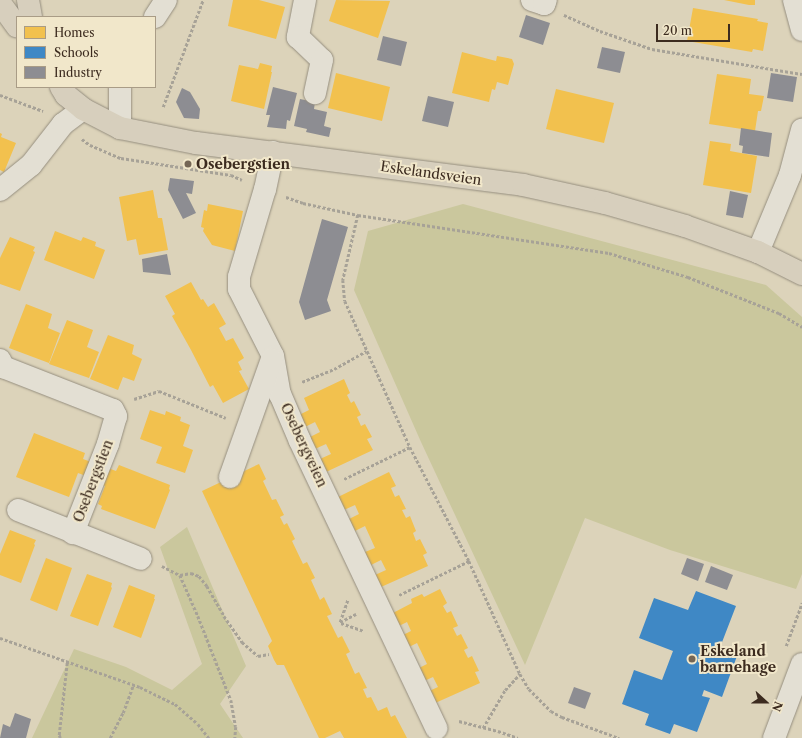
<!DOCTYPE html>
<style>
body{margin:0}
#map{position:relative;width:802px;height:738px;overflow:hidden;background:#dcd3ba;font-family:"Libre Caslon Text",serif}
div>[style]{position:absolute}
.green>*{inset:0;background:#cac79d}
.homes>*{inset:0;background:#f2c14e}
.schools>*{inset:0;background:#3f88c5}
.industry>*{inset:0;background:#8d8d92}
.path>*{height:2.5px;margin-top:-1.25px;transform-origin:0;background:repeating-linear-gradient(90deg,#a7a297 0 3px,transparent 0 5px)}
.roads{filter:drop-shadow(0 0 1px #958e7f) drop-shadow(0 0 1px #958e7f)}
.minor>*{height:22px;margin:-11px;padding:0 11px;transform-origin:11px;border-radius:11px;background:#e3dfd3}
.major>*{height:22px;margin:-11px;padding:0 11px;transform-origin:11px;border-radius:11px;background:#d7cfbd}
.dots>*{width:11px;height:11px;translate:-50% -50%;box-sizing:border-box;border:2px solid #f1e7ca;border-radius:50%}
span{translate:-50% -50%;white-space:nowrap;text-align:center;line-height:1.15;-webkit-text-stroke:4px #f1e7ca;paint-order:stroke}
.poi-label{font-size:14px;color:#3c2b1f;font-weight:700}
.left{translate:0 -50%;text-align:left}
.street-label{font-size:14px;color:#3c2b1f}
.legend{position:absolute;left:16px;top:16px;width:140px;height:72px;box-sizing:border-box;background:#f1e7ca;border:1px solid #a99c86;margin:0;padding:5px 7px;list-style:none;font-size:12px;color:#3c2b1f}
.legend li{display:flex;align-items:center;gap:8px;height:20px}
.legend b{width:20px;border:1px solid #a99c86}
.north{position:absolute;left:746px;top:682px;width:40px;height:40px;-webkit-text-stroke:3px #f1e7ca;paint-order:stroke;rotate:111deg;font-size:11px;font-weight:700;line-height:16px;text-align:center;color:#3c2b1f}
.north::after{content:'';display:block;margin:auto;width:14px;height:18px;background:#3c2b1f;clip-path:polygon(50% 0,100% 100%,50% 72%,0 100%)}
.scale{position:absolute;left:656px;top:24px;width:74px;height:18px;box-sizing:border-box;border:2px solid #3c2b1f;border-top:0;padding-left:5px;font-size:12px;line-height:14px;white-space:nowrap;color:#3c2b1f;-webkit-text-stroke:3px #f1e7ca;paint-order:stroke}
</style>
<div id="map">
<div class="green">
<div style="clip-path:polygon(463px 204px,766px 285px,802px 317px,802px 574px,796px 589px,670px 550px,585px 518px,525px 665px,421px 442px,354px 290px,368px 231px)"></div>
<div style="clip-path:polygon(187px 527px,246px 666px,220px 704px,243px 738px,32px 738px,74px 649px,126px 667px,172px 690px,202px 664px,160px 547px)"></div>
</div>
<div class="homes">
<div style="clip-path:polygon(233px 0,259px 0,285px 7px,276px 39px,228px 26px)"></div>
<div style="clip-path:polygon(336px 0,390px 1px,378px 38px,329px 21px)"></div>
<div style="clip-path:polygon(724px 0,755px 0,755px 5px,749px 5px)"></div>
<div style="clip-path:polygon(693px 8px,758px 19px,757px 21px,768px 23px,763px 51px,753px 49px,752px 52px,687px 41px)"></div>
<div style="clip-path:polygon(462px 52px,496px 61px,497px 56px,512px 59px,514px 64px,508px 85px,497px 82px,495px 90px,492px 89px,489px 102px,452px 93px)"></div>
<div style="clip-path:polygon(260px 63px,272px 66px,271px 72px,272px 72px,264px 109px,231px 101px,239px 65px,258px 69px)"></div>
<div style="clip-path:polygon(336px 73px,390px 87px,382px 121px,328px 108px)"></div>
<div style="clip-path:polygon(717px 74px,751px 79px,749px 94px,764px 96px,761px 111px,758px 111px,755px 131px,709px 124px)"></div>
<div style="clip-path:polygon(556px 89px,614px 103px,604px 143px,546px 129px)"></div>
<div style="clip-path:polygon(0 133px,2px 134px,1px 137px,16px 143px,4px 172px,0 170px)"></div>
<div style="clip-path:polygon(710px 141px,731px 144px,730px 151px,757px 156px,751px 193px,703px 185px)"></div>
<div style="clip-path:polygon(153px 190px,158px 218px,162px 218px,168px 250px,139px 255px,136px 239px,127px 241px,119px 197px)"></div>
<div style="clip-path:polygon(208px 204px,243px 211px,235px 251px,212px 245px,203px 231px,204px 228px,201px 227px,204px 210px,207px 211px)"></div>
<div style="clip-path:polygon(55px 231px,81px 241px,83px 237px,96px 242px,95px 246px,105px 250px,94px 279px,44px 260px)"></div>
<div style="clip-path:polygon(10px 237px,35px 247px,33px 251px,35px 252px,20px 291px,0 284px,0 258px)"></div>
<div style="clip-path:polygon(191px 282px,201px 300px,203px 299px,208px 307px,214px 303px,226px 324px,219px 328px,226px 341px,233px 338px,244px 358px,238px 362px,242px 370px,239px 371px,249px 389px,223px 403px,213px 385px,210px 387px,191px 350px,172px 316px,175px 314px,165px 296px)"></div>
<div style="clip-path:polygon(26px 304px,52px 314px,48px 328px,60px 333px,49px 363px,9px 348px)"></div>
<div style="clip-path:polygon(67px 320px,93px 330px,87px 347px,99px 352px,89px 378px,49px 364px)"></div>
<div style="clip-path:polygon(108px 335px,134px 345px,132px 354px,142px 359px,134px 381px,123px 377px,118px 390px,90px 379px)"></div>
<div style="clip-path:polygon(344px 379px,350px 393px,347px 395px,351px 403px,354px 401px,361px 415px,357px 417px,361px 426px,365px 424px,372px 437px,367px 439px,373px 450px,326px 472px,320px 459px,331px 454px,326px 444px,315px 449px,310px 437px,320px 432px,315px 422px,305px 427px,299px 415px,309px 410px,304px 398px)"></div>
<div style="clip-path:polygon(150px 410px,165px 415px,166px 411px,181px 417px,180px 421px,190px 425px,183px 446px,193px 450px,185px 473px,156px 463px,162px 447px,140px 439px)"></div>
<div style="clip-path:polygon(34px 433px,85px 453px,83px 459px,91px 462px,86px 476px,78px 473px,69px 497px,16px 477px)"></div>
<div style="clip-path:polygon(259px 464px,266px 479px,263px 481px,272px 500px,276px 499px,284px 515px,280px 517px,284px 525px,287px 523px,295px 539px,292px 541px,303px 564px,307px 562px,315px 578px,311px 580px,320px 600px,324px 597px,332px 614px,327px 616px,338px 638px,342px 636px,350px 652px,346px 654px,355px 674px,359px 672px,367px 688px,363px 689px,367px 698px,371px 697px,378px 711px,387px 707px,391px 717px,395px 715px,407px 738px,344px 738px,340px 731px,325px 738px,319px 738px,284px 665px,277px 665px,274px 660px,268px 646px,272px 641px,202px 491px)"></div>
<div style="clip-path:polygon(119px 465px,170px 485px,169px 489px,170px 490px,155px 529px,101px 509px,102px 506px,98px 504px,105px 486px,102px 485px,108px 468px,116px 471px)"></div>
<div style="clip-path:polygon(389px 472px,396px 486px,391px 488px,395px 497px,399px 495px,406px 509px,402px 510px,406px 518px,410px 516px,416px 531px,413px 533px,416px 541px,420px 539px,427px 553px,423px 555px,428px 566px,381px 587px,375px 575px,386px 570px,381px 560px,371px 565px,365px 552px,375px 548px,365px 526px,355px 531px,349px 519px,359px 514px,355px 505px,344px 510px,338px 497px)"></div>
<div style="clip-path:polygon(10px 530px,36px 540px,34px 544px,35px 545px,21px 583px,0 575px,0 554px)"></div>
<div style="clip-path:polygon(46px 558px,72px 568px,57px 611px,30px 600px)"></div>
<div style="clip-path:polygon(87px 574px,112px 583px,111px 587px,112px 588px,98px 626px,70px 616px)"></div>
<div style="clip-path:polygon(129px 585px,155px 595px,154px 599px,155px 599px,141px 638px,113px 627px)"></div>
<div style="clip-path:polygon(440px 589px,447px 603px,443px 606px,447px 613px,451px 611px,458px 626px,453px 628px,457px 636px,461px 634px,468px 648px,464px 650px,468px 658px,472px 656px,479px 671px,475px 672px,480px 683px,433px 704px,427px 692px,438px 687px,433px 677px,422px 682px,417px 669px,427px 664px,417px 643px,407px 648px,401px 636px,411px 631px,407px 622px,397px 627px,391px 614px,412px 603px,411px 599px,422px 594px,424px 597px)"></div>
</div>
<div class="schools">
<div style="clip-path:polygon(696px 591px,736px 606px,719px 650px,737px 656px,722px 697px,704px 690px,702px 696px,710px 698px,697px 732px,674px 724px,670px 734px,645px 725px,649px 714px,622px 704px,634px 670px,662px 680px,673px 651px,639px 638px,654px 598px,688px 610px)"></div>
</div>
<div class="industry">
<div style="clip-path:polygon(526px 15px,550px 23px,543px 45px,519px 37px)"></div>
<div style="clip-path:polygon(383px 36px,407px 42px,401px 66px,377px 60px)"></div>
<div style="clip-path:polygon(602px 47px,625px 52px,620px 73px,597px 68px)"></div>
<div style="clip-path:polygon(771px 73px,797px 77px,793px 102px,767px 98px)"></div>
<div style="clip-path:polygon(273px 87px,297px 93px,290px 121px,287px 120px,286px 129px,267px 127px,270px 115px,266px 115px)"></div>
<div style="clip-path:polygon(182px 88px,190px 92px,200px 109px,199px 119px,184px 118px,176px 102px)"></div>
<div style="clip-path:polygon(428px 96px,454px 102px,448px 127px,422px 121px)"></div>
<div style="clip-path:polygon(300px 99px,315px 102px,314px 109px,327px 112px,324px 126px,331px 128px,329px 137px,306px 132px,307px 129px,294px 126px)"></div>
<div style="clip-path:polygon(741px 128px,772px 133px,769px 157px,742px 153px,743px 146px,739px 145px)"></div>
<div style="clip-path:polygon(170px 178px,194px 181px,192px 194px,186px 193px,196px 213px,183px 219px,168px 190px)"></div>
<div style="clip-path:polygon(730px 191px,748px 195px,743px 218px,726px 215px)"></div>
<div style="clip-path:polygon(322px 219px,348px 227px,327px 300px,331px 311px,305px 320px,299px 302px)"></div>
<div style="clip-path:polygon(167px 254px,171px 275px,143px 272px,142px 259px)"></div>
<div style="clip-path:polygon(687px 558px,704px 564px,698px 581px,681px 574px)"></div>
<div style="clip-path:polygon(711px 566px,733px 575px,727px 590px,705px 582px)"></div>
<div style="clip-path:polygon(574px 687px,591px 693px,585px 709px,568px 703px)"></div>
<div style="clip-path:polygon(15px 713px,31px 719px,26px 738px,0 738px,3px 724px,10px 727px)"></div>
</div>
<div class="path">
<div style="left:564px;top:15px;width:39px;rotate:24deg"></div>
<div style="left:600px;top:31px;width:55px;rotate:19.1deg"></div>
<div style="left:652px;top:49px;width:152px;rotate:9.5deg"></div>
<div style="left:0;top:95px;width:46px;rotate:20.4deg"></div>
<div style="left:163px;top:107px;width:114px;rotate:-69.5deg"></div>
<div style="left:82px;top:139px;width:10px;rotate:37deg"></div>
<div style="left:90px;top:145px;width:34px;rotate:23deg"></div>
<div style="left:121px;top:158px;width:111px;rotate:8.8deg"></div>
<div style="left:231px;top:175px;width:12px;rotate:24deg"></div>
<div style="left:286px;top:197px;width:18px;rotate:19deg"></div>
<div style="left:303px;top:203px;width:56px;rotate:12.3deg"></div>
<div style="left:358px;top:215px;width:254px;rotate:8.6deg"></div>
<div style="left:609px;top:253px;width:83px;rotate:16.9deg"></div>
<div style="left:688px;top:277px;width:98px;rotate:21.6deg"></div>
<div style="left:779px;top:313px;width:27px;rotate:31deg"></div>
<div style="left:358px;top:215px;width:67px;rotate:103deg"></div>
<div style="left:343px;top:280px;width:21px;rotate:85deg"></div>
<div style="left:345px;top:301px;width:160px;rotate:66deg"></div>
<div style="left:410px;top:447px;width:128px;rotate:62.6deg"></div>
<div style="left:469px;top:561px;width:124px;rotate:65.7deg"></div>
<div style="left:520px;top:674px;width:17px;rotate:59deg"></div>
<div style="left:529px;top:689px;width:31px;rotate:45deg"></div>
<div style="left:551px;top:711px;width:13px;rotate:29deg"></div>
<div style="left:562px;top:717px;width:61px;rotate:20.2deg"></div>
<div style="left:302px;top:382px;width:35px;rotate:-22deg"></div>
<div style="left:334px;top:369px;width:37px;rotate:-29deg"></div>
<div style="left:134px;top:399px;width:26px;rotate:-18deg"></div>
<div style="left:159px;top:391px;width:72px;rotate:21.9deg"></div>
<div style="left:344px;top:479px;width:73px;rotate:-25.9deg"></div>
<div style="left:162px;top:566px;width:20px;rotate:27deg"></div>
<div style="left:180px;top:575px;width:45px;rotate:66.3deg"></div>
<div style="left:198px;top:616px;width:90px;rotate:68.6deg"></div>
<div style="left:231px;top:700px;width:27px;rotate:80deg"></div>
<div style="left:236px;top:727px;width:11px;rotate:95deg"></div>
<div style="left:180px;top:575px;width:11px;rotate:-10deg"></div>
<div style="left:191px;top:573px;width:9px;rotate:21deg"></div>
<div style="left:199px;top:576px;width:13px;rotate:51deg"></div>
<div style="left:207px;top:586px;width:34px;rotate:60deg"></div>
<div style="left:224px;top:616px;width:32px;rotate:55deg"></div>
<div style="left:242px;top:642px;width:21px;rotate:41deg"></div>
<div style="left:258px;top:656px;width:11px;rotate:-10deg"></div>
<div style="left:399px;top:595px;width:78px;rotate:-25.9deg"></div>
<div style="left:340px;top:622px;width:18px;rotate:-27deg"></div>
<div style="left:340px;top:622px;width:24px;rotate:-71deg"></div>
<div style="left:341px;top:623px;width:24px;rotate:19deg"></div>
<div style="left:0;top:638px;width:148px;rotate:19.3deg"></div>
<div style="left:140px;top:687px;width:39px;rotate:26deg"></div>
<div style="left:175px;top:704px;width:30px;rotate:41deg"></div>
<div style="left:198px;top:724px;width:18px;rotate:52deg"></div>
<div style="left:786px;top:646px;width:46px;rotate:-69.6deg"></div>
<div style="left:459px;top:721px;width:40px;rotate:14.4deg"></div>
<div style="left:498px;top:731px;width:21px;rotate:19deg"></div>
<div style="left:483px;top:728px;width:44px;rotate:-59.9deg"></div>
<div style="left:505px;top:690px;width:22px;rotate:-47deg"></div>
<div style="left:60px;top:738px;width:3px;rotate:-108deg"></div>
<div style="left:59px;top:735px;width:73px;rotate:-83.7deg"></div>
<div style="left:110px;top:738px;width:28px;rotate:-63deg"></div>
<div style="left:123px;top:713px;width:30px;rotate:-70deg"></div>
</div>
<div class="roads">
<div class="minor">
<div style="left:305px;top:0;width:38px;rotate:101deg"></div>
<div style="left:298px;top:37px;width:33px;rotate:44deg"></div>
<div style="left:322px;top:60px;width:34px;rotate:102deg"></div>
<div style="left:532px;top:0;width:13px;rotate:18deg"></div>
<div style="left:544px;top:4px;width:4px;rotate:-63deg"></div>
<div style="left:794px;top:0;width:31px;rotate:75deg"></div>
<div style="left:155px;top:17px;width:20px;rotate:-57deg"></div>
<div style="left:120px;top:128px;width:41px;rotate:-90deg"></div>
<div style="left:273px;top:152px;width:38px;rotate:102deg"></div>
<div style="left:265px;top:189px;width:92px;rotate:106.5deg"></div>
<div style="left:239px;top:277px;width:12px;rotate:90deg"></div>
<div style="left:239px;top:289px;width:75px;rotate:63.1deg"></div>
<div style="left:273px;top:356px;width:39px;rotate:80deg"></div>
<div style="left:280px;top:394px;width:51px;rotate:66.9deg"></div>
<div style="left:300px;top:441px;width:318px;rotate:64.6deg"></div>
<div style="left:0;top:190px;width:40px;rotate:-39deg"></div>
<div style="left:31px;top:165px;width:52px;rotate:-52deg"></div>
<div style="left:63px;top:124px;width:25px;rotate:-37deg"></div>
<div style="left:758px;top:252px;width:83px;rotate:-67.4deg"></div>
<div style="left:790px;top:175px;width:47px;rotate:-75.1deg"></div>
<div style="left:0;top:360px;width:8px;rotate:67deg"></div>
<div style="left:3px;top:367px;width:118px;rotate:21.4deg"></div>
<div style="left:113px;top:410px;width:7px;rotate:63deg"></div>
<div style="left:116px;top:416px;width:29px;rotate:106deg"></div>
<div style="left:108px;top:444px;width:96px;rotate:111.5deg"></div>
<div style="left:230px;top:477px;width:125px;rotate:-70.4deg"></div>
<div style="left:18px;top:510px;width:132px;rotate:21.7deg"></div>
<div style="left:774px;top:738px;width:79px;rotate:-69.3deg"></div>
</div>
<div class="major">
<div style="left:28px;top:0;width:17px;rotate:80deg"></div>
<div style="left:0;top:3px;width:29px;rotate:54deg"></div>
<div style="left:61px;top:87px;width:9px;rotate:58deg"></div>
<div style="left:66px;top:95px;width:22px;rotate:39deg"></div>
<div style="left:83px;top:109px;width:42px;rotate:27.2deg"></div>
<div style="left:120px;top:128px;width:77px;rotate:11.2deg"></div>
<div style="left:196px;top:143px;width:330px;rotate:7.3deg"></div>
<div style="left:523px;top:185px;width:84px;rotate:12.4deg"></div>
<div style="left:605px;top:203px;width:83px;rotate:16deg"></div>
<div style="left:685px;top:226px;width:77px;rotate:19.6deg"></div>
<div style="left:758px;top:252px;width:49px;rotate:26.6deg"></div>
</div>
</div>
<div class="dots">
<div style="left:188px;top:164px;background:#746655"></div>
<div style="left:692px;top:659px;background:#746655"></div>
</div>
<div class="poi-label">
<span class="left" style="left:196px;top:164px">Osebergstien</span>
<span class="left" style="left:700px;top:659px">Eskeland<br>barnehage</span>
</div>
<div class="street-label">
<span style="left:431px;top:173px;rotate:8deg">Eskelandsveien</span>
<span style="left:304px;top:445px;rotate:65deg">Osebergveien</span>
<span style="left:93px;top:481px;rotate:-69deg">Osebergstien</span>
</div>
<ul class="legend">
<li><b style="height:11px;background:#f2c14e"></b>Homes</li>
<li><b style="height:11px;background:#3f88c5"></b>Schools</li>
<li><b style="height:11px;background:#8d8d92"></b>Industry</li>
</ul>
<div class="north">N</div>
<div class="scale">20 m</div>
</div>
